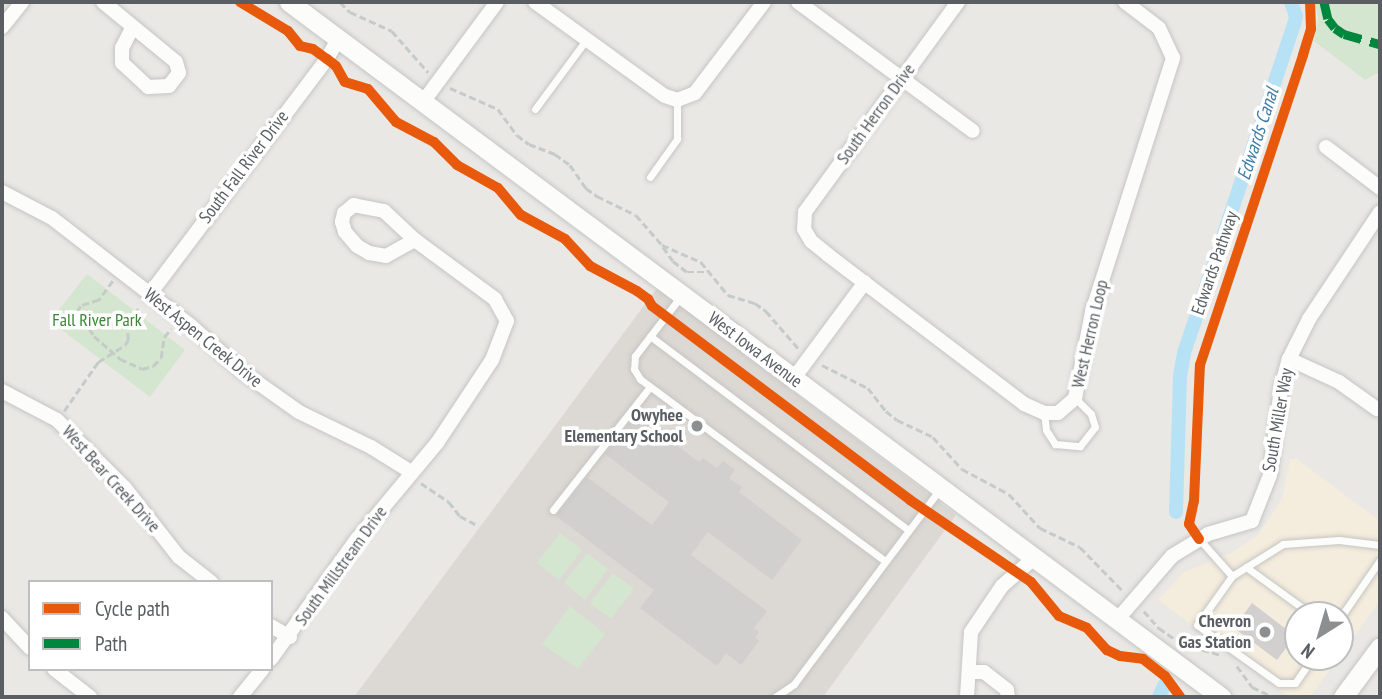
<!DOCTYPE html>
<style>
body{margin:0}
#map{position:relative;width:1382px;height:699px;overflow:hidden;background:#eae8e4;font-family:"PT Sans Narrow",sans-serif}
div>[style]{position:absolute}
.commercial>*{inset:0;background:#f4ecdc}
.education>*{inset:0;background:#dcd8d3}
.green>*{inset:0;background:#d4e6cf}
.canal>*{height:14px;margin:-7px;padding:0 7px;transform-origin:7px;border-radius:7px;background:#b7e2f6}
.building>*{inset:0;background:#d2d0ce}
.path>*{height:2.5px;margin-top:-1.25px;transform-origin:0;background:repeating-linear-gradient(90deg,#c5cbc7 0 7px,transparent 0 10.5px)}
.roads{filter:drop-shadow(0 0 2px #c5c5c4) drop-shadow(0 0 2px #c5c5c4)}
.lane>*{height:7px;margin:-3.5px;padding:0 3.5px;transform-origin:3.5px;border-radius:3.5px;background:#fcfcfb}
.street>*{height:14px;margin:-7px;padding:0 7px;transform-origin:7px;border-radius:7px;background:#fcfcfb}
.secondary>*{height:19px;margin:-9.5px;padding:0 9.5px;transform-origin:9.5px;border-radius:9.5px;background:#fcfcfb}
.quiet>*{height:9px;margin-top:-4.5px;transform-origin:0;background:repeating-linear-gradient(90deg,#00873e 0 18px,transparent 0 27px)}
.cycleway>*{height:10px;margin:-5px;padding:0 5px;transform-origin:5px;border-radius:5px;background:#e8590c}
.dots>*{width:19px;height:19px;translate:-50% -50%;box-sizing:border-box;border:4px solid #fff;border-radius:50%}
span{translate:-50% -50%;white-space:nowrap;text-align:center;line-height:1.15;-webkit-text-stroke:7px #fff;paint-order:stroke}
.street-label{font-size:18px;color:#5a5e62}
.park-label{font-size:18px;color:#3c8437}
.poi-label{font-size:18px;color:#5a5e62;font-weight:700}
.right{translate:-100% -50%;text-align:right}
.water-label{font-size:19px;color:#3c7ca6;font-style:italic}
.frame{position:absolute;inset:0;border:4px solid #5a5e62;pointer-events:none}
.legend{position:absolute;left:28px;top:580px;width:245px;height:91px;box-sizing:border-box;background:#fff;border:2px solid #bdbfc0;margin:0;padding:9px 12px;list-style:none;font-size:21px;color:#5a5e62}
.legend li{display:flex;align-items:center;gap:14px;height:35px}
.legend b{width:35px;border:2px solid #bdbfc0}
.north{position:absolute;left:1284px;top:601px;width:70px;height:70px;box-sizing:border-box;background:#fff;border:2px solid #bdbfc0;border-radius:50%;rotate:217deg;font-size:19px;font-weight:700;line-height:28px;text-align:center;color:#5a5e62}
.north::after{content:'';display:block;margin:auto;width:24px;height:32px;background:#8c8e90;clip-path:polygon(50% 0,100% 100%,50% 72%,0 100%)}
</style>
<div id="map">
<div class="commercial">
<div style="clip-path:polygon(1290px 459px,1297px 459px,1380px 521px,1380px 601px,1340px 656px,1340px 615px,1298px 615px,1298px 657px,1339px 657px,1310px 697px,1289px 697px,1158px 600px,1184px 572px,1231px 553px,1258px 535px,1282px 499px)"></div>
</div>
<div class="education">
<div style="clip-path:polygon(657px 288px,956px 515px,823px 697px,354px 697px)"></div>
</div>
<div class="green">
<div style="clip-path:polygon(1315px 2px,1380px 2px,1380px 72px,1365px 80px,1314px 41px,1318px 18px)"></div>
<div style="clip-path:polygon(87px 274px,185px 350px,150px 397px,50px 321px)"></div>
<div style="clip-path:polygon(560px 533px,582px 550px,559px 580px,537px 563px)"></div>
<div style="clip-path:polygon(587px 553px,608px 569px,585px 600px,564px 583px)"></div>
<div style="clip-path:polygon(613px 573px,634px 589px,611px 619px,590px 603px)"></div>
<div style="clip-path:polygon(570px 606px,605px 634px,578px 669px,542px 644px)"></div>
</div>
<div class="canal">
<div style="left:1176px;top:512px;width:136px;rotate:-88.3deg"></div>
<div style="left:1180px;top:376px;width:23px;rotate:-80deg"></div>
<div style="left:1184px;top:353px;width:346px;rotate:-71.5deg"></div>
<div style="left:1294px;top:25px;width:9px;rotate:-77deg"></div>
<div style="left:1296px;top:16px;width:15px;rotate:-110deg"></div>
<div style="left:1159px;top:697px;width:14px;rotate:-65deg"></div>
</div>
<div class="building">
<div style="clip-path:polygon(636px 415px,699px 462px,703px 458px,717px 468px,723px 461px,735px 470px,729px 478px,742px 487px,739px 492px,802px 540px,772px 580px,708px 532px,691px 555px,767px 611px,754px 628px,759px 632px,755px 637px,759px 641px,741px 665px,726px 653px,717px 666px,640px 608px,654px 590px,556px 516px,587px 477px,652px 525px,669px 502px,605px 454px)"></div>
<div style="clip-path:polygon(1252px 603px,1295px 636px,1277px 660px,1234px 628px)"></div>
</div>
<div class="path">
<div style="left:240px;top:2px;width:56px;rotate:31.1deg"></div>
<div style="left:288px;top:31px;width:19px;rotate:51deg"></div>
<div style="left:300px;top:46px;width:17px;rotate:17deg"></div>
<div style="left:340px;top:2px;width:14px;rotate:45deg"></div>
<div style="left:350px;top:12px;width:46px;rotate:24.3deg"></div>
<div style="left:392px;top:31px;width:55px;rotate:48.7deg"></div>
<div style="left:337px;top:69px;width:15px;rotate:58deg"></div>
<div style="left:345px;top:82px;width:24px;rotate:17deg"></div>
<div style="left:368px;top:89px;width:43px;rotate:49.7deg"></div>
<div style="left:396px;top:122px;width:43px;rotate:27.8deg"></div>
<div style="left:434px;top:142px;width:33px;rotate:45deg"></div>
<div style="left:457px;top:165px;width:47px;rotate:29.3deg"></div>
<div style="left:498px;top:188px;width:35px;rotate:50deg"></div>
<div style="left:521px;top:215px;width:50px;rotate:28.6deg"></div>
<div style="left:565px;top:239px;width:37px;rotate:47deg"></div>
<div style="left:590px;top:266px;width:53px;rotate:28deg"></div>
<div style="left:637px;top:291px;width:28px;rotate:42deg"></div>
<div style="left:450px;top:88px;width:52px;rotate:23.6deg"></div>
<div style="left:498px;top:109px;width:32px;rotate:54deg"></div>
<div style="left:517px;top:135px;width:15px;rotate:37deg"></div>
<div style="left:529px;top:144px;width:28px;rotate:21deg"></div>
<div style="left:555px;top:154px;width:19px;rotate:36deg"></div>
<div style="left:570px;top:165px;width:28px;rotate:55deg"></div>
<div style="left:586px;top:188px;width:14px;rotate:36deg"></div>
<div style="left:597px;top:196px;width:43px;rotate:26deg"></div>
<div style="left:636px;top:215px;width:40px;rotate:49deg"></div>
<div style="left:662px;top:245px;width:43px;rotate:23.6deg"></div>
<div style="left:701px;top:262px;width:43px;rotate:50.7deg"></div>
<div style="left:728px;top:295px;width:28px;rotate:17deg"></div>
<div style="left:755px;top:303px;width:14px;rotate:36deg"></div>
<div style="left:766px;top:311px;width:50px;rotate:49deg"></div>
<div style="left:663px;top:247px;width:17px;rotate:54deg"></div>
<div style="left:673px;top:261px;width:18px;rotate:38deg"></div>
<div style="left:687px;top:272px;width:22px"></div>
<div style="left:113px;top:281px;width:24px;rotate:126deg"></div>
<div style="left:99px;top:300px;width:19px;rotate:162deg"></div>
<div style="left:81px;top:306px;width:6px;rotate:121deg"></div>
<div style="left:78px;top:311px;width:30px;rotate:57deg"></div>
<div style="left:94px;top:336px;width:35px;rotate:41deg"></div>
<div style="left:120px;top:359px;width:24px;rotate:24deg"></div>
<div style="left:142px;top:369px;width:11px;rotate:-15deg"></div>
<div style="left:153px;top:366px;width:11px;rotate:-45deg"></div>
<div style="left:161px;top:358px;width:21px;rotate:-82deg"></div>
<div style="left:164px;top:337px;width:11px;rotate:-49deg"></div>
<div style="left:674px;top:323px;width:301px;rotate:36.9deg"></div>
<div style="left:822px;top:365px;width:51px;rotate:26.6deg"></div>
<div style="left:868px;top:388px;width:29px;rotate:52deg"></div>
<div style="left:886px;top:411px;width:14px;rotate:39deg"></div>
<div style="left:897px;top:420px;width:40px;rotate:25deg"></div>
<div style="left:933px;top:437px;width:43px;rotate:47.8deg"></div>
<div style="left:962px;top:469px;width:53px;rotate:28deg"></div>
<div style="left:1009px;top:494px;width:46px;rotate:47.6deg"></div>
<div style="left:1040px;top:528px;width:44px;rotate:25.4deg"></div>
<div style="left:1080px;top:547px;width:63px;rotate:45.6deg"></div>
<div style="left:64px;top:411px;width:60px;rotate:-55.2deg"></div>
<div style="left:98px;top:362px;width:32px;rotate:-32deg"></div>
<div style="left:125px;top:345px;width:6px;rotate:-59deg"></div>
<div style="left:128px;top:340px;width:18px;rotate:-93deg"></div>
<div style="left:127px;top:322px;width:21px;rotate:-49deg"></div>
<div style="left:421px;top:483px;width:34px;rotate:34deg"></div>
<div style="left:449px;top:502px;width:18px;rotate:52deg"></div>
<div style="left:460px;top:516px;width:21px;rotate:28deg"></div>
<div style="left:932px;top:515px;width:88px;rotate:34.8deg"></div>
<div style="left:1028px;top:580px;width:48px;rotate:49.3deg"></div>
<div style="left:1059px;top:616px;width:30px;rotate:23deg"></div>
<div style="left:1087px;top:628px;width:30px;rotate:48deg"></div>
<div style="left:1107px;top:650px;width:14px;rotate:25deg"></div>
<div style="left:1120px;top:656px;width:21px;rotate:8deg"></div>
<div style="left:1144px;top:611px;width:23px;rotate:49deg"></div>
<div style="left:1159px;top:628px;width:28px;rotate:35deg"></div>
<div style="left:1182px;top:644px;width:41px;rotate:15.8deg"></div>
<div style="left:1237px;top:666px;width:26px;rotate:54deg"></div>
<div style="left:1252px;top:687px;width:23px;rotate:25deg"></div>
<div style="left:1166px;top:677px;width:24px;rotate:55deg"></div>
</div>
<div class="roads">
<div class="lane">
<div style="left:535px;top:109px;width:86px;rotate:-53.5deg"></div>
<div style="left:650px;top:177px;width:47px;rotate:-54.6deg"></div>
<div style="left:677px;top:139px;width:39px;rotate:-90deg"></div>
<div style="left:681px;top:296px;width:76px;rotate:127.5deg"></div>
<div style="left:635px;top:356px;width:13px;rotate:94deg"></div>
<div style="left:634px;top:369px;width:12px;rotate:59deg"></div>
<div style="left:640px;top:379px;width:305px;rotate:36.6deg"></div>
<div style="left:650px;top:336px;width:323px;rotate:36.9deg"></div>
<div style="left:1044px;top:413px;width:17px;rotate:83deg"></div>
<div style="left:1046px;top:430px;width:17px;rotate:57deg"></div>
<div style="left:1055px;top:444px;width:25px;rotate:5deg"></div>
<div style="left:1080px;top:446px;width:24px;rotate:-52deg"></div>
<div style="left:1095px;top:427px;width:14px;rotate:-107deg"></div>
<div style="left:1091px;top:414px;width:23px;rotate:-135deg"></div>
<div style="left:553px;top:510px;width:155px;rotate:-51.8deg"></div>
<div style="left:1200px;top:540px;width:48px;rotate:48.4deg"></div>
<div style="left:1232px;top:576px;width:60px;rotate:-32.1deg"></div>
<div style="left:1283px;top:544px;width:56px;rotate:-4.1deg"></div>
<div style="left:1339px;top:540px;width:41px;rotate:7deg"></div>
<div style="left:1246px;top:567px;width:82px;rotate:36deg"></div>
<div style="left:1232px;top:576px;width:60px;rotate:125.5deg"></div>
<div style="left:1197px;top:625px;width:100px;rotate:35.3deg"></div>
<div style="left:1279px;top:683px;width:16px"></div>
<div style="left:1295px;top:683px;width:32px;rotate:-55deg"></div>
<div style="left:1340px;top:618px;width:70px;rotate:-55.4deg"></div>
<div style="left:775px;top:697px;width:23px;rotate:-34deg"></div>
<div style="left:794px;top:684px;width:242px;rotate:-53.2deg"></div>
</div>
<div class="street">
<div style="left:103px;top:2px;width:94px;rotate:39.4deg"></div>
<div style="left:176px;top:62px;width:11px;rotate:75deg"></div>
<div style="left:179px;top:73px;width:16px;rotate:128deg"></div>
<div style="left:169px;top:86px;width:21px;rotate:177deg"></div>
<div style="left:148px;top:87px;width:35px;rotate:-137deg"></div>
<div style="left:122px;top:63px;width:15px;rotate:-90deg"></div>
<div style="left:122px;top:48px;width:22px;rotate:-63deg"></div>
<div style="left:535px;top:2px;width:160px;rotate:35.9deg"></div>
<div style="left:665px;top:96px;width:13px;rotate:18deg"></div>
<div style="left:677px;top:100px;width:19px;rotate:-21deg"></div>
<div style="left:695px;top:93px;width:114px;rotate:-52.8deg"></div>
<div style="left:798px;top:2px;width:217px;rotate:36.4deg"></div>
<div style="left:958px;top:2px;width:260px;rotate:126.1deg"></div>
<div style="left:805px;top:212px;width:17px;rotate:93deg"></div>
<div style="left:804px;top:229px;width:14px;rotate:60deg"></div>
<div style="left:811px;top:241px;width:22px;rotate:39deg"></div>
<div style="left:828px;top:255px;width:246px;rotate:37.2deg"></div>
<div style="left:1024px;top:404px;width:22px;rotate:24deg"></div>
<div style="left:1044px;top:413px;width:14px"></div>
<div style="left:1058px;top:413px;width:23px;rotate:-41deg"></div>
<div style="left:1075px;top:398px;width:88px;rotate:-78.8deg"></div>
<div style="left:1092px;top:312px;width:267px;rotate:-72.3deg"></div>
<div style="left:1173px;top:58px;width:33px;rotate:-115deg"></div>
<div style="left:1159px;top:28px;width:43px;rotate:-142.6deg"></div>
<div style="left:2px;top:27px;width:32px;rotate:-51deg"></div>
<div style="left:423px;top:102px;width:124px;rotate:-53.5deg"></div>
<div style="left:1326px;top:147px;width:68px;rotate:37.2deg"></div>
<div style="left:2px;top:192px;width:56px;rotate:27.5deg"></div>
<div style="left:52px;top:218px;width:175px;rotate:37.8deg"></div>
<div style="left:190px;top:325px;width:72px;rotate:41.6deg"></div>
<div style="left:244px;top:373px;width:67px;rotate:35.3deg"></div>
<div style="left:299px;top:412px;width:80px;rotate:25.9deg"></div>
<div style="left:371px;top:447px;width:47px;rotate:32deg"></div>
<div style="left:149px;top:295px;width:296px;rotate:-53deg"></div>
<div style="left:327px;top:59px;width:23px;rotate:-61deg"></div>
<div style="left:1289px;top:359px;width:55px;rotate:24.7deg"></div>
<div style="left:1339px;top:382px;width:47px;rotate:35.4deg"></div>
<div style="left:794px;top:378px;width:119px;rotate:-53.5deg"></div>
<div style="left:2px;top:391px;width:62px;rotate:27.8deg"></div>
<div style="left:57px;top:420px;width:96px;rotate:45deg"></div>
<div style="left:125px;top:488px;width:88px;rotate:52deg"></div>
<div style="left:179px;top:557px;width:41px;rotate:38deg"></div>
<div style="left:2px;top:618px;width:41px;rotate:47deg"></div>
<div style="left:1117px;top:620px;width:84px;rotate:-49.3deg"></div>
<div style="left:1172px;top:556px;width:42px;rotate:-31.4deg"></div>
<div style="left:1208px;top:534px;width:46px;rotate:-16.5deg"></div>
<div style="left:1252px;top:521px;width:49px;rotate:-68.6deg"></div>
<div style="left:1270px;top:475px;width:88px;rotate:-82.8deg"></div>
<div style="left:1281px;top:388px;width:30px;rotate:-75deg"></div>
<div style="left:1289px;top:359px;width:45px;rotate:-63.4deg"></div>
<div style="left:1309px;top:319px;width:128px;rotate:-56.4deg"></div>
<div style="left:271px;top:626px;width:22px;rotate:30deg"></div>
<div style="left:271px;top:659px;width:148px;rotate:-54.4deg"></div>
<div style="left:357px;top:539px;width:125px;rotate:-50.2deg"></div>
<div style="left:437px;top:443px;width:100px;rotate:-56.5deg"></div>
<div style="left:492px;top:360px;width:42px;rotate:-69deg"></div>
<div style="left:507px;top:321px;width:25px;rotate:-119deg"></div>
<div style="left:495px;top:299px;width:99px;rotate:-143.6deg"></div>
<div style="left:415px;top:240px;width:42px;rotate:-136.9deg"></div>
<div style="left:384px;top:211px;width:31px;rotate:-169deg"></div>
<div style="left:354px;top:205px;width:13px;rotate:141deg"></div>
<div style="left:344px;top:213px;width:9px;rotate:103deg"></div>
<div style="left:342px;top:222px;width:10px;rotate:73deg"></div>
<div style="left:345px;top:232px;width:18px;rotate:49deg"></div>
<div style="left:357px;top:246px;width:14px;rotate:30deg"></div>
<div style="left:369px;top:253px;width:17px;rotate:10deg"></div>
<div style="left:386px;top:256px;width:33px;rotate:-29deg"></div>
<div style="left:54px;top:669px;width:46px;rotate:37.9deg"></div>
<div style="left:970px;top:672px;width:14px"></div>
<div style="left:984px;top:672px;width:29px;rotate:38deg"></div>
<div style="left:1007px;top:690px;width:7px;rotate:82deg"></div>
<div style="left:240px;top:697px;width:36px;rotate:-51deg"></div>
<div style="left:967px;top:697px;width:65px;rotate:-86.5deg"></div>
<div style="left:971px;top:632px;width:55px;rotate:-56deg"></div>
<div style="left:1002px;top:586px;width:43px;rotate:-41.2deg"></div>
</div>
<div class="secondary">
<div style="left:289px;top:2px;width:1163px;rotate:36.71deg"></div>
<div style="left:1343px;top:697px;width:62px;rotate:-53.5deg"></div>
</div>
</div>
<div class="quiet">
<div style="left:1324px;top:2px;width:17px;rotate:77deg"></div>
<div style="left:1328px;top:19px;width:11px;rotate:52deg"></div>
<div style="left:1335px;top:28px;width:11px;rotate:34deg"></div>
<div style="left:1344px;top:34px;width:37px;rotate:16deg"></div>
</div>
<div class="cycleway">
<div style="left:240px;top:2px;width:56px;rotate:31.1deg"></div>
<div style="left:288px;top:31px;width:19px;rotate:51deg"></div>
<div style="left:300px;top:46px;width:13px;rotate:13deg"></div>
<div style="left:313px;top:49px;width:17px;rotate:36deg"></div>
<div style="left:327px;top:59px;width:11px;rotate:38deg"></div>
<div style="left:336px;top:66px;width:18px;rotate:61deg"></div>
<div style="left:345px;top:82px;width:24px;rotate:17deg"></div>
<div style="left:368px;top:89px;width:43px;rotate:49.7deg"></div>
<div style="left:396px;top:122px;width:43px;rotate:27.8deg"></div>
<div style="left:434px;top:142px;width:33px;rotate:45deg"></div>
<div style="left:457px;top:165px;width:47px;rotate:29.3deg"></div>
<div style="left:498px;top:188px;width:35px;rotate:50deg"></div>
<div style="left:521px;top:215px;width:50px;rotate:28.6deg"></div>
<div style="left:565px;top:239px;width:37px;rotate:47deg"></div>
<div style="left:590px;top:266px;width:53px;rotate:28deg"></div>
<div style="left:637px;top:291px;width:14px;rotate:36deg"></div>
<div style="left:648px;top:299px;width:8px;rotate:60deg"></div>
<div style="left:652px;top:306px;width:323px;rotate:36.9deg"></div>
<div style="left:910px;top:500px;width:146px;rotate:34.1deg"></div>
<div style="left:1031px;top:582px;width:44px;rotate:50.5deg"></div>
<div style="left:1059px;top:616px;width:30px;rotate:23deg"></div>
<div style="left:1087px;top:628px;width:30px;rotate:48deg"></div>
<div style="left:1107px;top:650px;width:14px;rotate:25deg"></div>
<div style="left:1120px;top:656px;width:23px;rotate:7deg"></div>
<div style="left:1143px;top:659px;width:28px;rotate:38deg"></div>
<div style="left:1165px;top:676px;width:26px;rotate:54deg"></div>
<div style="left:1199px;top:539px;width:18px;rotate:-124deg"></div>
<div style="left:1189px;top:524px;width:24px;rotate:-78deg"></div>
<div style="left:1194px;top:501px;width:136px;rotate:-87.5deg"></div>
<div style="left:1200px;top:365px;width:327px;rotate:-71.6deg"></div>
<div style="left:1303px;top:55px;width:27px;rotate:-73deg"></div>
<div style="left:1311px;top:29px;width:27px;rotate:-92deg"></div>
</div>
<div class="dots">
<div style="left:697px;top:426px;background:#8c8e90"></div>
<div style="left:1265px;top:632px;background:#8c8e90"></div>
</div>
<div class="street-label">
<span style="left:876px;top:114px;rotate:-54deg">South Herron Drive</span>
<span style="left:244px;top:167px;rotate:-53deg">South Fall River Drive</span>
<span style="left:1215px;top:263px;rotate:-71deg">Edwards Pathway</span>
<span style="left:1090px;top:334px;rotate:-77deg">West Herron Loop</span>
<span style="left:203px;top:338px;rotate:39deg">West Aspen Creek Drive</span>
<span style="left:755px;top:350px;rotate:37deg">West Iowa Avenue</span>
<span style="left:1278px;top:420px;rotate:-80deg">South Miller Way</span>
<span style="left:111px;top:479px;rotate:48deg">West Bear Creek Drive</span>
<span style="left:341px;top:566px;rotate:-54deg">South Millstream Drive</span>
</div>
<div class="park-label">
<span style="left:97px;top:320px">Fall River Park</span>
</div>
<div class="poi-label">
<span class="right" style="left:683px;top:426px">Owyhee<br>Elementary School</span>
<span class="right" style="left:1251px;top:632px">Chevron<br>Gas Station</span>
</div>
<div class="water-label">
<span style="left:1258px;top:134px;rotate:-72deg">Edwards Canal</span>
</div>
<div class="frame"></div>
<ul class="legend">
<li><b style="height:9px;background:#e8590c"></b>Cycle path</li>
<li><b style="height:9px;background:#00873e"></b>Path</li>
</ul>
<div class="north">N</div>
</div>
